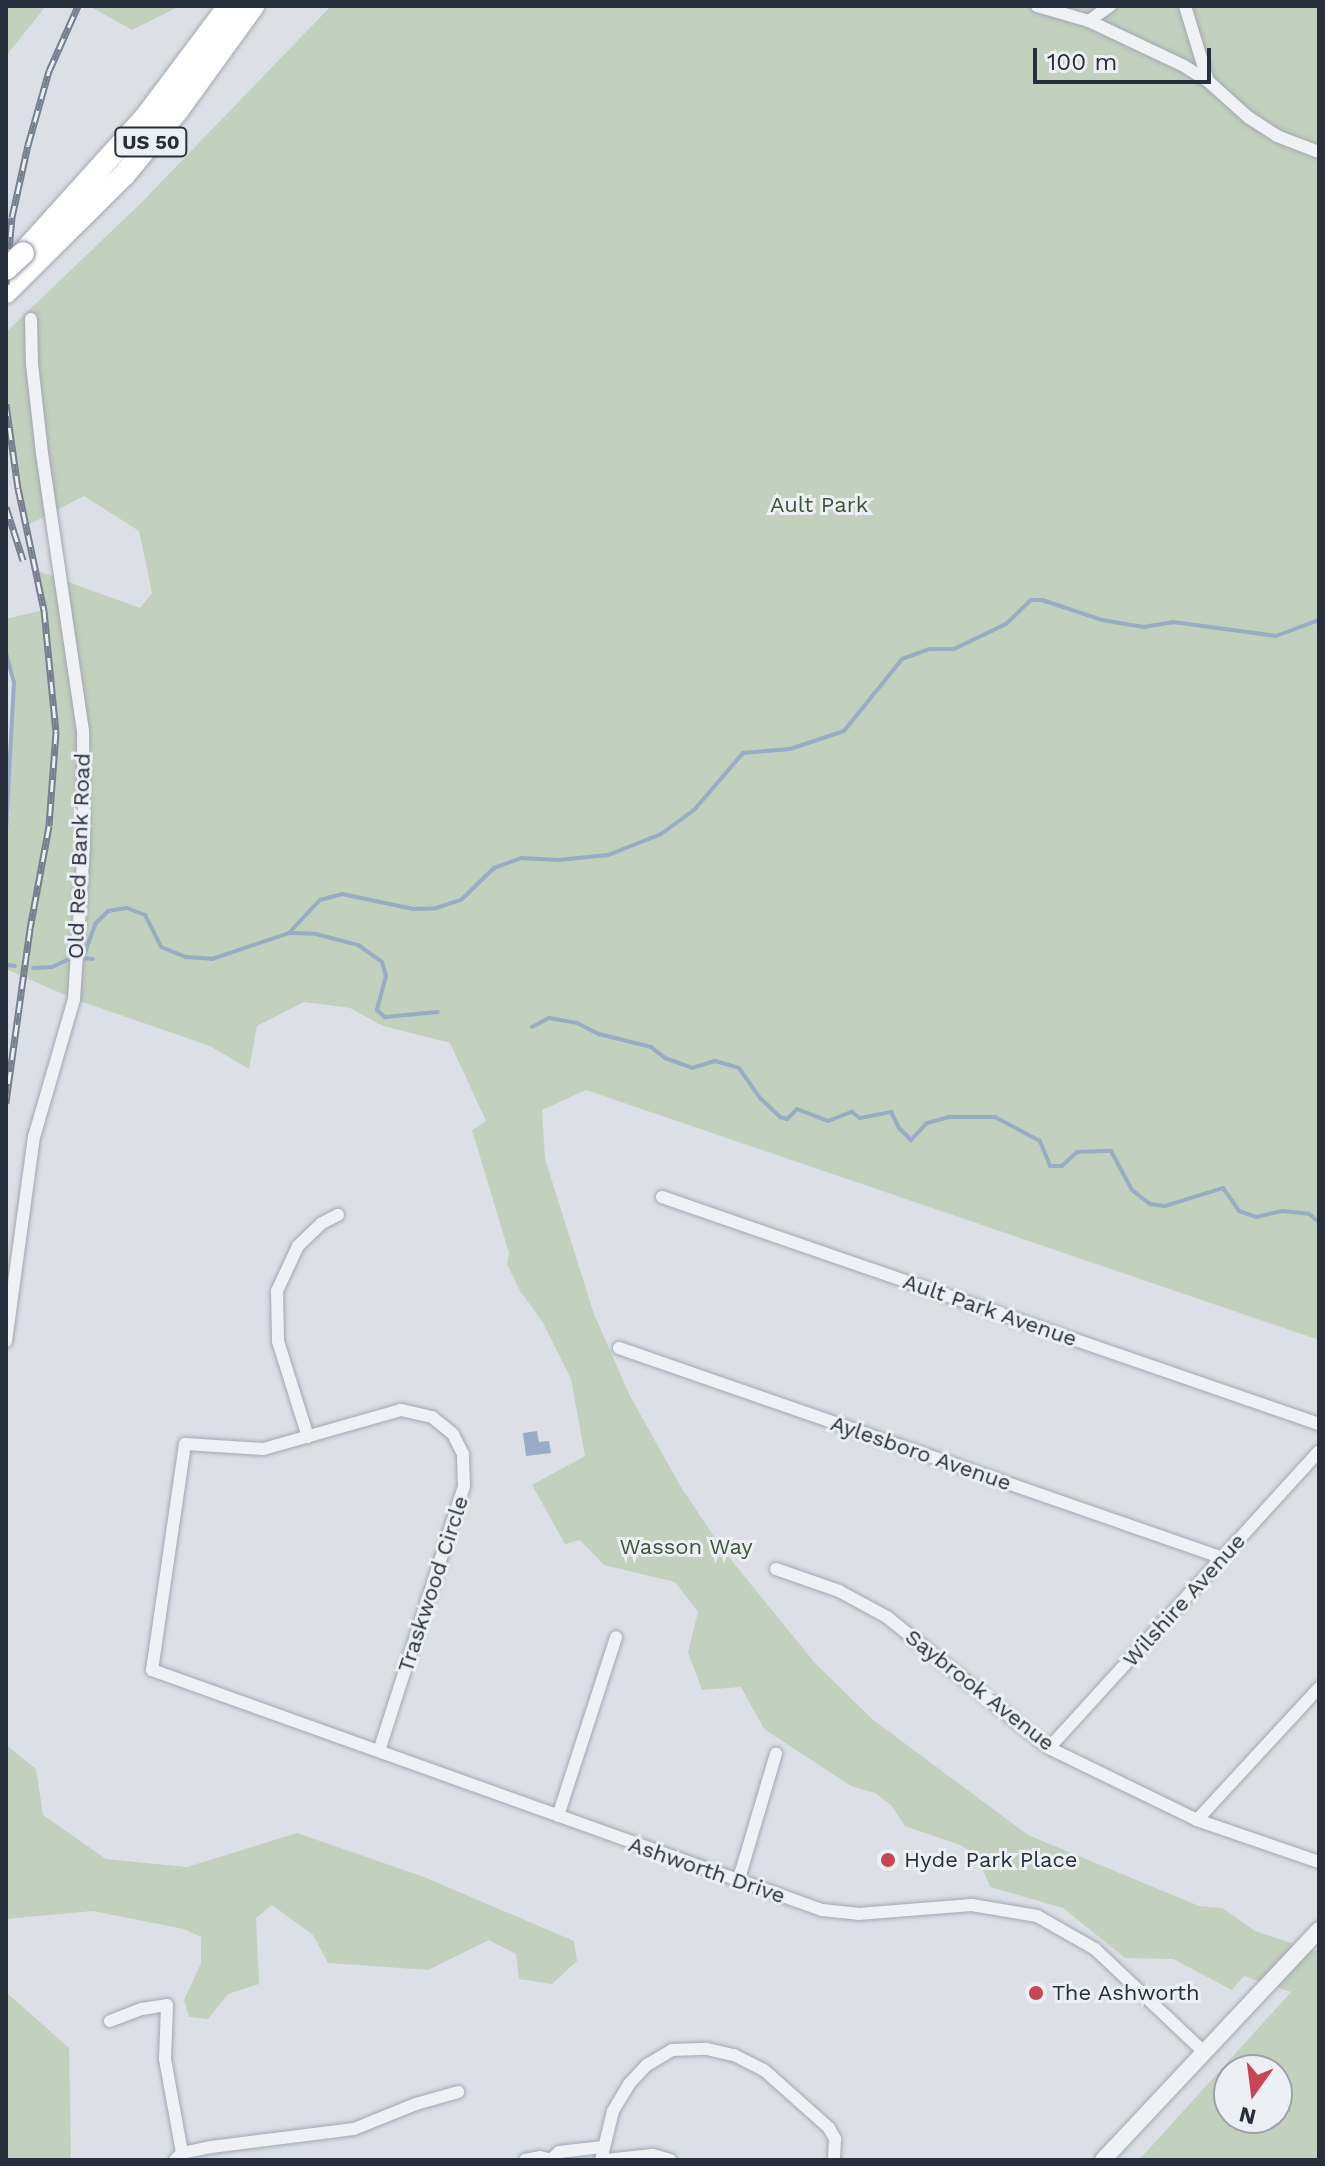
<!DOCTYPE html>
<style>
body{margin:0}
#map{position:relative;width:1325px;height:2166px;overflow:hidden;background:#dce0e6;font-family:"Work Sans",sans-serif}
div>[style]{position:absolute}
.green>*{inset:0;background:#c2d0be}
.water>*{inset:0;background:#98adc5}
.stream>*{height:4px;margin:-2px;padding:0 2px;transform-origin:2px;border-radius:2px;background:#98adc5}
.roads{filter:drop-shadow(0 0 2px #a2a7b0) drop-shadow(0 0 2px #a2a7b0)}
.minor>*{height:12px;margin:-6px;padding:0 6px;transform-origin:6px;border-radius:6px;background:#eff1f5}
.tertiary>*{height:16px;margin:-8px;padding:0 8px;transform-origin:8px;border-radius:8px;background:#eff1f5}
.motorway>*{height:22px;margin:-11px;padding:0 11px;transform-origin:11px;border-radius:11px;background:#fff}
.rail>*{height:7px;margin-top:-3.5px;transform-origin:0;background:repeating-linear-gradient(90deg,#eceff4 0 12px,#767f8f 0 24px);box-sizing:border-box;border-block:2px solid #767f8f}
.bridges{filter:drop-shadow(0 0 2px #848d9c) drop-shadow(0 0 2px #848d9c)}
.motorway-bridge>*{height:22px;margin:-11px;padding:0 11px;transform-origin:11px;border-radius:11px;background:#fff}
.dots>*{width:22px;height:22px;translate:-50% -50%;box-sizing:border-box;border:4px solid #eceff4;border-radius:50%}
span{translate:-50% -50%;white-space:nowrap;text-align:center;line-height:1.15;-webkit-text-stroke:6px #eceff4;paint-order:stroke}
.shield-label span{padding:2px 6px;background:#eceff4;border:2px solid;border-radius:6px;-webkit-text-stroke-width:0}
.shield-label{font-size:20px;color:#272e3c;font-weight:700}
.park-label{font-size:22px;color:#3a5734}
.street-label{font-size:22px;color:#272e3c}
.poi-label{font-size:22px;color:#272e3c}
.left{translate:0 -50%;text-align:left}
.frame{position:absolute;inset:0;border:8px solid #272e3c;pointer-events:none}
.north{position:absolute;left:1213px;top:2054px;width:80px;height:80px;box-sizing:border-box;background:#eceff4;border:2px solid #9da2aa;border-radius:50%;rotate:194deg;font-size:22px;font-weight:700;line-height:32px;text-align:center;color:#272e3c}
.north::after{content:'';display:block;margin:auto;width:28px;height:36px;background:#c94455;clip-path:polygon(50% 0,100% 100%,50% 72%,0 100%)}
.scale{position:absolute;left:1033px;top:48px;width:178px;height:36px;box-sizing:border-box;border:4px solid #272e3c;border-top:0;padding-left:10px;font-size:24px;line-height:28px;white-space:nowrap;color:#272e3c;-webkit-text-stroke:6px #eceff4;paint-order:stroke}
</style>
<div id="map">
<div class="green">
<div style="clip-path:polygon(6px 6px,46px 6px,6px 56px)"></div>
<div style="clip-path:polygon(89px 6px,180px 6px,132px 30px)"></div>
<div style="clip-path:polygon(evenodd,331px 6px,1319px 6px,1319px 1340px,586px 1090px,542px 1110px,545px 1159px,594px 1314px,630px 1396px,681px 1487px,723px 1550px,815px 1663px,872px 1719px,1028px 1835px,1199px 1906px,1222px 1908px,1255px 1931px,1319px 1952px,1319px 2160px,1139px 2160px,1291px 1992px,1244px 1976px,1232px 1990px,1173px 1959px,1125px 1958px,1063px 1908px,990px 1887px,977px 1855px,960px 1845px,905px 1826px,891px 1805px,875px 1793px,851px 1786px,764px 1729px,741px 1687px,702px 1690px,688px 1652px,698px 1612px,675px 1582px,604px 1565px,580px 1540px,565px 1544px,532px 1485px,585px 1456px,571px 1379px,542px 1321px,520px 1291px,507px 1264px,509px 1253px,472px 1130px,486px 1121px,450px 1043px,383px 1026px,350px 1008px,304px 1002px,257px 1026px,249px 1069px,210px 1046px,74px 999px,6px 969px,6px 828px,14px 682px,6px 653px,6px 619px,43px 610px,35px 570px,140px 608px,152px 593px,139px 531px,84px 496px,26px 526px,7px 416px,6px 332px,140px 204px,331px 6px,1229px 2070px,1277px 2070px,1277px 2118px,1229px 2118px,1229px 2070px)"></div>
<div style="clip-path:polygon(6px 1745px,36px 1769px,43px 1815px,106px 1859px,187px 1867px,297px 1833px,424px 1877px,574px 1941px,577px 1961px,552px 1984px,519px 1979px,516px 1954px,489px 1940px,428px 1970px,328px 1963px,313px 1935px,272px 1905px,256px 1918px,259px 1984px,228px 1994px,208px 2019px,189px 2017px,184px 2000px,201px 1963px,201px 1937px,184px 1929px,93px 1911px,6px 1919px)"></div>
<div style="clip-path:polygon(6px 1992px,69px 2048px,71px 2160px,6px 2160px)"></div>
</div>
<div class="water">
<div style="clip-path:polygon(537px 1431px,539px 1442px,549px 1441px,551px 1453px,526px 1456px,523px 1433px)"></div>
</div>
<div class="stream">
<div style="left:6px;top:653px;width:30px;rotate:75deg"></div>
<div style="left:14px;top:682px;width:146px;rotate:93.1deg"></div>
<div style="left:291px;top:933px;width:25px;rotate:2deg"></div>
<div style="left:316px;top:934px;width:43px;rotate:14.7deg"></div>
<div style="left:358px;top:945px;width:29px;rotate:35deg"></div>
<div style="left:382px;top:962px;width:15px;rotate:74deg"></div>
<div style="left:386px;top:976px;width:35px;rotate:105deg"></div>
<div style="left:377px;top:1010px;width:11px;rotate:41deg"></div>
<div style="left:385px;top:1017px;width:53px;rotate:-5.4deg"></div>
<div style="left:93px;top:959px;width:10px;rotate:-174deg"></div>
<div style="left:83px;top:958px;width:37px;rotate:-70deg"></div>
<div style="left:96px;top:923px;width:17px;rotate:-45deg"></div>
<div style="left:108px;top:911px;width:19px;rotate:-9deg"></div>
<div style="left:127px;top:908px;width:19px;rotate:21deg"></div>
<div style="left:145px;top:915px;width:36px;rotate:63deg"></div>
<div style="left:161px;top:947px;width:27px;rotate:22deg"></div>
<div style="left:186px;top:957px;width:26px;rotate:4deg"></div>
<div style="left:212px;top:959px;width:81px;rotate:-18.7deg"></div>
<div style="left:289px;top:933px;width:45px;rotate:-46.8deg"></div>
<div style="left:320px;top:900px;width:23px;rotate:-15deg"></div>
<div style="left:342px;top:894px;width:73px;rotate:11.9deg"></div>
<div style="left:413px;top:909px;width:23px;rotate:-2deg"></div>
<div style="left:436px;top:908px;width:26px;rotate:-18deg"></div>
<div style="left:461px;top:900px;width:46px;rotate:-44.1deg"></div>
<div style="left:494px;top:868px;width:29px;rotate:-20deg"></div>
<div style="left:521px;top:858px;width:37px;rotate:3deg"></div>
<div style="left:558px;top:860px;width:50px;rotate:-5.7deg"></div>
<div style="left:608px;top:855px;width:57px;rotate:-21.6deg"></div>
<div style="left:661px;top:834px;width:41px;rotate:-36deg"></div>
<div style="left:694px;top:810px;width:75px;rotate:-49.3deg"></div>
<div style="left:743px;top:753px;width:47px;rotate:-4.9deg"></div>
<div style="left:790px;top:749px;width:57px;rotate:-18.4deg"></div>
<div style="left:844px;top:731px;width:92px;rotate:-51.1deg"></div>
<div style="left:902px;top:659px;width:29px;rotate:-20deg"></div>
<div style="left:929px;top:649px;width:25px"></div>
<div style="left:954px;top:649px;width:58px;rotate:-25.7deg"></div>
<div style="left:1006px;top:624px;width:35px;rotate:-44deg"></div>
<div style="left:1031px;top:600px;width:11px"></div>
<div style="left:1042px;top:600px;width:63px;rotate:18.4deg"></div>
<div style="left:1102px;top:620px;width:42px;rotate:9.7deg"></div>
<div style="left:1143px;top:627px;width:30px;rotate:-9deg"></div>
<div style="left:1173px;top:622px;width:104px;rotate:7.7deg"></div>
<div style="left:1276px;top:636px;width:46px;rotate:-20.4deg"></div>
<div style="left:6px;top:965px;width:9px;rotate:6deg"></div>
<div style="left:33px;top:968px;width:19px;rotate:-3deg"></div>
<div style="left:52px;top:967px;width:17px;rotate:-25deg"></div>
<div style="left:532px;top:1027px;width:19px;rotate:-28deg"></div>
<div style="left:549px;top:1018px;width:28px;rotate:10deg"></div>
<div style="left:577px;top:1023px;width:25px;rotate:27deg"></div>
<div style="left:599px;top:1034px;width:54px;rotate:14deg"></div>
<div style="left:651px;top:1047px;width:18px;rotate:38deg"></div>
<div style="left:665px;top:1058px;width:29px;rotate:20deg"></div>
<div style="left:692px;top:1068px;width:24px;rotate:-17deg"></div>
<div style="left:715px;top:1061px;width:25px;rotate:16deg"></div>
<div style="left:739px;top:1068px;width:38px;rotate:55deg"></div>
<div style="left:761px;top:1099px;width:26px;rotate:43deg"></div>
<div style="left:780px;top:1117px;width:7px;rotate:16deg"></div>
<div style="left:787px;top:1119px;width:14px;rotate:-45deg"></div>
<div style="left:797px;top:1109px;width:33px;rotate:21deg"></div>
<div style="left:828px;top:1121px;width:26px;rotate:-21deg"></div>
<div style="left:852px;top:1112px;width:10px;rotate:37deg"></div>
<div style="left:860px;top:1118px;width:32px;rotate:-11deg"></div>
<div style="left:891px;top:1112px;width:18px;rotate:63deg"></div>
<div style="left:899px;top:1128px;width:17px;rotate:45deg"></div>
<div style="left:911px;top:1140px;width:23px;rotate:-47deg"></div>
<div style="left:927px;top:1123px;width:24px;rotate:-15deg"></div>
<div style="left:950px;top:1117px;width:45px"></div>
<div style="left:995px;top:1117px;width:51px;rotate:28.1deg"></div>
<div style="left:1040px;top:1141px;width:27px;rotate:68deg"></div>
<div style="left:1050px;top:1166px;width:12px"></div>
<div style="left:1062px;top:1166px;width:21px;rotate:-43deg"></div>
<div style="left:1077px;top:1152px;width:34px;rotate:-2deg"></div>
<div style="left:1111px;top:1151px;width:44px;rotate:61.7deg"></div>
<div style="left:1132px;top:1190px;width:23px;rotate:38deg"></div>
<div style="left:1150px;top:1204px;width:15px;rotate:8deg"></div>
<div style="left:1165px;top:1206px;width:61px;rotate:-17.2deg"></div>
<div style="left:1223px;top:1188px;width:28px;rotate:55deg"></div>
<div style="left:1239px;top:1211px;width:18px;rotate:19deg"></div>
<div style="left:1256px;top:1217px;width:27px;rotate:-13deg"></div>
<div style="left:1282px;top:1211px;width:27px;rotate:6deg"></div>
<div style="left:1309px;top:1214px;width:13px;rotate:39deg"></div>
</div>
<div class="roads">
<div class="minor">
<div style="left:1037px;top:6px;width:54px;rotate:16.1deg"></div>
<div style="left:1089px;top:21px;width:105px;rotate:25.3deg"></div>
<div style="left:1184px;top:66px;width:28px;rotate:32deg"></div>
<div style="left:1208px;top:81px;width:54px;rotate:42deg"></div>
<div style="left:1248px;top:117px;width:35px;rotate:33deg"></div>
<div style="left:1277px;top:136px;width:45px;rotate:20.9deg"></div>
<div style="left:1185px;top:6px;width:78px;rotate:73deg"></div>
<div style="left:1089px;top:21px;width:26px;rotate:-36deg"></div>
<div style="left:662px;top:1197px;width:695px;rotate:19.06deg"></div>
<div style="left:6px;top:1341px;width:206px;rotate:-82.2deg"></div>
<div style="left:34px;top:1137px;width:144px;rotate:-73.8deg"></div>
<div style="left:74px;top:999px;width:154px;rotate:-86.3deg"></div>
<div style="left:84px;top:845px;width:114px;rotate:-90.5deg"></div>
<div style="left:83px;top:731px;width:281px;rotate:-98.4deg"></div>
<div style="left:42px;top:453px;width:90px;rotate:-96.4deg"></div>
<div style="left:32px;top:364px;width:45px;rotate:-91.3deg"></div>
<div style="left:619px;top:1348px;width:639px;rotate:19.17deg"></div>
<div style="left:308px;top:1437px;width:101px;rotate:-107.4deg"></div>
<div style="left:278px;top:1341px;width:50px;rotate:-91.1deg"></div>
<div style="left:277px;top:1291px;width:50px;rotate:-65deg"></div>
<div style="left:298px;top:1246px;width:33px;rotate:-44deg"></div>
<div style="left:322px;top:1223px;width:18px;rotate:-27deg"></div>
<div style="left:776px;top:1569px;width:67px;rotate:19.2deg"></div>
<div style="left:839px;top:1591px;width:55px;rotate:28.4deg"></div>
<div style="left:887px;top:1617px;width:208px;rotate:39deg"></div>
<div style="left:1049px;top:1748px;width:165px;rotate:25.9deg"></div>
<div style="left:1197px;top:1820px;width:129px;rotate:19deg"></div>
<div style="left:1049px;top:1748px;width:401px;rotate:-47.7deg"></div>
<div style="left:379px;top:1751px;width:278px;rotate:-72.2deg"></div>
<div style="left:464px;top:1486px;width:32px;rotate:-92deg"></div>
<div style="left:463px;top:1454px;width:22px;rotate:-117deg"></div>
<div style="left:453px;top:1434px;width:27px;rotate:-141deg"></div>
<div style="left:432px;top:1417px;width:32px;rotate:-167deg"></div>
<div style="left:401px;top:1410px;width:143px;rotate:164.2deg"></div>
<div style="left:263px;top:1449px;width:78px;rotate:-176.3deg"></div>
<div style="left:185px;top:1444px;width:228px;rotate:98.3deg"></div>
<div style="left:152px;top:1670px;width:712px;rotate:19.71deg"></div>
<div style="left:822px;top:1910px;width:36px;rotate:6deg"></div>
<div style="left:858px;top:1914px;width:114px;rotate:-4.5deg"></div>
<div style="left:972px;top:1905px;width:66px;rotate:9.6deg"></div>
<div style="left:1037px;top:1916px;width:67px;rotate:29.6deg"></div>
<div style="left:1095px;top:1949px;width:149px;rotate:43.4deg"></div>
<div style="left:558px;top:1816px;width:188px;rotate:-72deg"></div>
<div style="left:1197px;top:1820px;width:180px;rotate:-47.3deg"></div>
<div style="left:738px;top:1882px;width:134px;rotate:-73.5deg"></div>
<div style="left:110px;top:2021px;width:34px;rotate:-21deg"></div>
<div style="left:142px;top:2009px;width:25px;rotate:-9deg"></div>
<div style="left:167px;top:2005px;width:54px;rotate:92.1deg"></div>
<div style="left:165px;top:2059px;width:96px;rotate:79.7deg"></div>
<div style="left:175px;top:2160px;width:10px;rotate:-45deg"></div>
<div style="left:182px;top:2153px;width:30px;rotate:-12deg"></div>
<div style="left:211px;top:2147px;width:144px;rotate:-7.2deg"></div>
<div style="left:354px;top:2129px;width:67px;rotate:-22deg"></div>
<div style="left:416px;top:2104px;width:44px;rotate:-15.9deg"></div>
<div style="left:525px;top:2160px;width:15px;rotate:-11deg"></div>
<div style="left:540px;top:2157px;width:11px;rotate:15deg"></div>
<div style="left:551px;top:2160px;width:11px;rotate:-45deg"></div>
<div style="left:559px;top:2152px;width:44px;rotate:-6.5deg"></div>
<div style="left:601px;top:2160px;width:50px;rotate:-76.2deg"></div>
<div style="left:613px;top:2111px;width:33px;rotate:-59deg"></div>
<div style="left:630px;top:2083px;width:25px;rotate:-47deg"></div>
<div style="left:647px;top:2065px;width:29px;rotate:-31deg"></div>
<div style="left:672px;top:2050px;width:35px;rotate:-2deg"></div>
<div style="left:707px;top:2049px;width:28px;rotate:13deg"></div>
<div style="left:734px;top:2055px;width:34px;rotate:27deg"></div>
<div style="left:764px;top:2070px;width:87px;rotate:41.7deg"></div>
<div style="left:829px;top:2128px;width:13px;rotate:61deg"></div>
<div style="left:835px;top:2139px;width:21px;rotate:93deg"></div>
<div style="left:606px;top:2160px;width:47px;rotate:-6.1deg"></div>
<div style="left:653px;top:2155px;width:18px;rotate:16deg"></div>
</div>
<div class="tertiary">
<div style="left:1103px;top:2160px;width:316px;rotate:-46.8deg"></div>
</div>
<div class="motorway">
<div style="left:23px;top:253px;width:182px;rotate:-47.9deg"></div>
<div style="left:145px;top:118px;width:140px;rotate:-53.1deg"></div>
<div style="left:6px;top:292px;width:166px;rotate:-44.8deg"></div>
<div style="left:124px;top:175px;width:83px;rotate:-50.4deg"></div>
<div style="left:177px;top:111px;width:130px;rotate:-54.1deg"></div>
</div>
</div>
<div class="rail">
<div style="left:6px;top:284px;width:67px;rotate:-84.9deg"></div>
<div style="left:12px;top:217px;width:74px;rotate:-77.5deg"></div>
<div style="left:28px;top:145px;width:77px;rotate:-74.2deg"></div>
<div style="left:49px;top:71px;width:71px;rotate:-66deg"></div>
<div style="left:6px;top:404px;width:85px;rotate:81.9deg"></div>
<div style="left:18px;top:488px;width:125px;rotate:78deg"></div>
<div style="left:44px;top:610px;width:123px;rotate:84.4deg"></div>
<div style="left:56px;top:732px;width:94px;rotate:94.3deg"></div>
<div style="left:49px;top:826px;width:105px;rotate:100.5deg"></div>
<div style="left:30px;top:929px;width:176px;rotate:97.9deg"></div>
<div style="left:6px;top:507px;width:56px;rotate:72.2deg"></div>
</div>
<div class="bridges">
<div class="motorway-bridge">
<div style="left:6px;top:269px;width:23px;rotate:-43deg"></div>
</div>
</div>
<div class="dots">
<div style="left:888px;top:1860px;background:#c94455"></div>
<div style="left:1036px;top:1993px;background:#c94455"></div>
</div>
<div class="shield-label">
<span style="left:151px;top:142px">US 50</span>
</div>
<div class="park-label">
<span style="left:819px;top:505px">Ault Park</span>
<span style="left:686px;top:1547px">Wasson Way</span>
</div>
<div class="street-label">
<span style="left:79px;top:856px;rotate:-88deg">Old Red Bank Road</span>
<span style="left:990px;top:1310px;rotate:19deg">Ault Park Avenue</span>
<span style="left:921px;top:1453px;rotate:19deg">Aylesboro Avenue</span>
<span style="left:433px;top:1584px;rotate:-72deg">Traskwood Circle</span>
<span style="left:1184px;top:1600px;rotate:-48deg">Wilshire Avenue</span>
<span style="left:980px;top:1690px;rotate:38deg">Saybrook Avenue</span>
<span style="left:707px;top:1870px;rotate:19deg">Ashworth Drive</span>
</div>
<div class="poi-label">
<span class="left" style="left:904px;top:1860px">Hyde Park Place</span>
<span class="left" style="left:1052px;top:1993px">The Ashworth</span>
</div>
<div class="frame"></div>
<div class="north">N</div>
<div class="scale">100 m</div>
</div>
